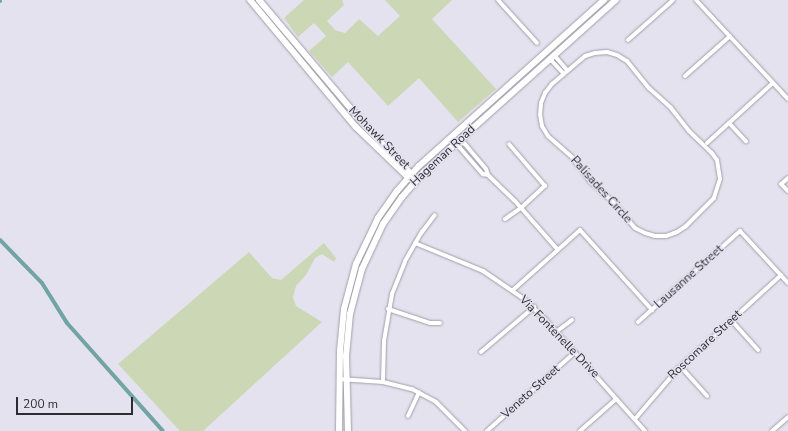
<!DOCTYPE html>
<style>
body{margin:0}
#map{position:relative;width:788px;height:431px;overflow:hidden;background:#e5e2ef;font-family:"Nunito Sans",sans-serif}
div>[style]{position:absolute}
.green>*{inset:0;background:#ccd7b5}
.canal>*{height:4px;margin:-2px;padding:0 2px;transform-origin:2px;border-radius:2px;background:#71a4a5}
.roads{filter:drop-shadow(0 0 1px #a19ea9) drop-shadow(0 0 1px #a19ea9)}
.street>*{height:4px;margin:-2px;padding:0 2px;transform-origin:2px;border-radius:2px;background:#fff}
.secondary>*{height:6px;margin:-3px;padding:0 3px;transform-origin:3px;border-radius:3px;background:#fff}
span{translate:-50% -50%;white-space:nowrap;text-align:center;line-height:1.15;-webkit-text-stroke:3px #e5e2ef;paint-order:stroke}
.street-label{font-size:12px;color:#2d2c31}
.scale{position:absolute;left:16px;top:397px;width:117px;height:18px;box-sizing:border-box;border:2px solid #2d2c31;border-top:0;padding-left:5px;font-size:12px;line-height:14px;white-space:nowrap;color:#2d2c31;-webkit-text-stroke:3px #e5e2ef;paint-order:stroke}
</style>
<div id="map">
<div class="green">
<div style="clip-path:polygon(304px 0,342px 0,344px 5px,327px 21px,335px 30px,345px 33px,359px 19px,378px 36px,400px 16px,385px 0,452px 0,432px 19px,496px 89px,458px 122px,419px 78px,388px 106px,348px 62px,332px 77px,309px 51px,326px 36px,314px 23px,298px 37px,284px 18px)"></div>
<div style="clip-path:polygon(324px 243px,336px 258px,334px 262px,322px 254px,315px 258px,306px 275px,296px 286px,293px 297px,296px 306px,322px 322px,203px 431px,180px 431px,118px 364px,249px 252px,272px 278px,281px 280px)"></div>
</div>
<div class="canal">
<div style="left:0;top:1px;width:1px;rotate:-90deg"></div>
<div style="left:0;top:240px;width:60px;rotate:45.7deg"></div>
<div style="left:42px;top:283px;width:47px;rotate:58deg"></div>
<div style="left:67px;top:323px;width:144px;rotate:48.4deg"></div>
</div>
<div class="roads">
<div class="street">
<div style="left:498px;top:0;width:58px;rotate:47.8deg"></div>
<div style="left:696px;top:0;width:135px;rotate:47.1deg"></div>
<div style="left:628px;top:40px;width:60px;rotate:-41.6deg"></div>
<div style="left:607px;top:52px;width:10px;rotate:17deg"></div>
<div style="left:617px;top:55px;width:12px;rotate:31deg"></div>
<div style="left:627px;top:61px;width:35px;rotate:51deg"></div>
<div style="left:649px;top:88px;width:30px;rotate:42deg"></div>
<div style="left:671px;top:108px;width:29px;rotate:52deg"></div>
<div style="left:689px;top:131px;width:30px;rotate:44deg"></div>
<div style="left:711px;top:152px;width:10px;rotate:53deg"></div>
<div style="left:717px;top:160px;width:19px;rotate:81deg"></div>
<div style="left:720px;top:179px;width:20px;rotate:108deg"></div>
<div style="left:714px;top:198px;width:40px;rotate:135deg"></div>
<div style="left:686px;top:226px;width:11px;rotate:146deg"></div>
<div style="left:677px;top:232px;width:12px;rotate:160deg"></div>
<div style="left:666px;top:236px;width:11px;rotate:180deg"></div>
<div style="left:655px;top:236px;width:10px;rotate:-163deg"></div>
<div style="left:645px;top:233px;width:11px;rotate:-153deg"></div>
<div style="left:635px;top:228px;width:34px;rotate:-130deg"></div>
<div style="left:613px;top:202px;width:31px;rotate:-138deg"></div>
<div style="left:590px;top:181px;width:30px;rotate:-127deg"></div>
<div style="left:572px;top:157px;width:32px;rotate:-139deg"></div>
<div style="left:548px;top:136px;width:12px;rotate:-121deg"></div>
<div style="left:542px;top:126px;width:11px;rotate:-100deg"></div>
<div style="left:540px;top:115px;width:12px;rotate:-85deg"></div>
<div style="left:541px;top:103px;width:11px;rotate:-68deg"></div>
<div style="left:545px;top:93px;width:11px;rotate:-52deg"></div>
<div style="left:552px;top:84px;width:43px;rotate:-40.3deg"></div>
<div style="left:585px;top:56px;width:10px;rotate:-17deg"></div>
<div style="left:595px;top:53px;width:12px;rotate:-5deg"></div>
<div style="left:554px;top:55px;width:20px;rotate:49deg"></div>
<div style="left:550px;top:59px;width:19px;rotate:47deg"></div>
<div style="left:685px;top:76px;width:60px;rotate:-41.6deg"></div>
<div style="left:729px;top:123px;width:25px;rotate:47deg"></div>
<div style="left:458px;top:142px;width:6px;rotate:72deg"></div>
<div style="left:460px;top:148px;width:35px;rotate:49deg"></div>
<div style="left:483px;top:174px;width:5px;rotate:11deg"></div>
<div style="left:488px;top:175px;width:37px;rotate:44deg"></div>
<div style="left:515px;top:201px;width:65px;rotate:48.7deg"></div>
<div style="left:458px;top:142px;width:7px;rotate:16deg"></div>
<div style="left:465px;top:144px;width:33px;rotate:50deg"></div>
<div style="left:486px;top:169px;width:6px;rotate:72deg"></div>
<div style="left:707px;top:143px;width:89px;rotate:-42.3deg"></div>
<div style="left:788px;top:178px;width:9px;rotate:139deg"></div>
<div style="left:781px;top:184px;width:10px;rotate:45deg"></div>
<div style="left:505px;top:219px;width:19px;rotate:-35deg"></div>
<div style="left:521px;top:208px;width:33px;rotate:-43deg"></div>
<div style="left:545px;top:186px;width:55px;rotate:-130.6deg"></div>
<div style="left:415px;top:243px;width:74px;rotate:22.4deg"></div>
<div style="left:483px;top:271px;width:50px;rotate:34.3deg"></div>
<div style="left:524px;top:299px;width:28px;rotate:44deg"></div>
<div style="left:544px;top:318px;width:152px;rotate:48.2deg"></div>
<div style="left:513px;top:290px;width:90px;rotate:-41.8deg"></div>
<div style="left:580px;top:230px;width:108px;rotate:48deg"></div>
<div style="left:388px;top:309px;width:44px;rotate:18.4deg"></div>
<div style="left:430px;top:323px;width:10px"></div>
<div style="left:732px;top:321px;width:39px;rotate:48deg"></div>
<div style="left:638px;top:322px;width:137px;rotate:-41.7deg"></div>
<div style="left:740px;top:231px;width:71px;rotate:47.3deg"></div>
<div style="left:556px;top:332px;width:20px;rotate:-37deg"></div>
<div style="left:481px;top:352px;width:70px;rotate:-40.3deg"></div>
<div style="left:681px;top:367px;width:39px;rotate:48deg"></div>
<div style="left:339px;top:379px;width:44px;rotate:3.9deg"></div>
<div style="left:383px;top:382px;width:30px;rotate:14deg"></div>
<div style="left:412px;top:389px;width:27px;rotate:28deg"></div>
<div style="left:436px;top:402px;width:41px;rotate:45deg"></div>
<div style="left:383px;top:382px;width:41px;rotate:-88.6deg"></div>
<div style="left:384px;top:341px;width:48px;rotate:-80.3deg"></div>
<div style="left:392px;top:294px;width:35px;rotate:-68deg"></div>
<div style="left:405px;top:261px;width:34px;rotate:-60deg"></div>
<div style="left:422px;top:232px;width:21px;rotate:-53deg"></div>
<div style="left:408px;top:416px;width:26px;rotate:-65deg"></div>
<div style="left:635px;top:419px;width:65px;rotate:-49.4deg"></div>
<div style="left:677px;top:370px;width:141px;rotate:-42.4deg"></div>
<div style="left:487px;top:431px;width:118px;rotate:-41.9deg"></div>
<div style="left:580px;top:431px;width:48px;rotate:-41.6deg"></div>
<div style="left:772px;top:431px;width:21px;rotate:-41deg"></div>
</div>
<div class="secondary">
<div style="left:250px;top:0;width:165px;rotate:50.2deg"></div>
<div style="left:356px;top:127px;width:75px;rotate:43.9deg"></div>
<div style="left:259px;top:0;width:170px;rotate:49.8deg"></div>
<div style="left:369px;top:130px;width:64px;rotate:46.3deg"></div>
<div style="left:339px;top:431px;width:80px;rotate:-89.3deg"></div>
<div style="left:340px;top:351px;width:42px;rotate:-84.6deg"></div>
<div style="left:344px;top:309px;width:47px;rotate:-75.1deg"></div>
<div style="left:356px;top:264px;width:51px;rotate:-64.4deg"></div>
<div style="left:378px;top:218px;width:33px;rotate:-55deg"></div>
<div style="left:397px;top:191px;width:33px;rotate:-49deg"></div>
<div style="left:419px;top:166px;width:249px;rotate:-41.9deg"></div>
<div style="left:348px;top:431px;width:75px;rotate:-91.5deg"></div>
<div style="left:346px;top:356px;width:42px;rotate:-84.6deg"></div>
<div style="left:350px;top:314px;width:47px;rotate:-75.1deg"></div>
<div style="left:362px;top:269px;width:50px;rotate:-65deg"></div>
<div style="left:383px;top:224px;width:33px;rotate:-55deg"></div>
<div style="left:402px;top:197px;width:33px;rotate:-49deg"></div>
<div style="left:424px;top:172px;width:258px;rotate:-41.9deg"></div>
</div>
</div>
<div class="street-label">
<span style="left:379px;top:138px;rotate:46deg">Mohawk Street</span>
<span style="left:443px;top:156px;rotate:-43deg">Hageman Road</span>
<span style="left:601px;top:190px;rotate:48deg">Palisades Circle</span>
<span style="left:689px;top:277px;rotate:-42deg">Lausanne Street</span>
<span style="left:559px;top:337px;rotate:46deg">Via Fontenelle Drive</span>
<span style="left:705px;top:345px;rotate:-43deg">Roscomare Street</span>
<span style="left:531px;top:392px;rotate:-42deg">Veneto Street</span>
</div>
<div class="scale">200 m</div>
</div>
